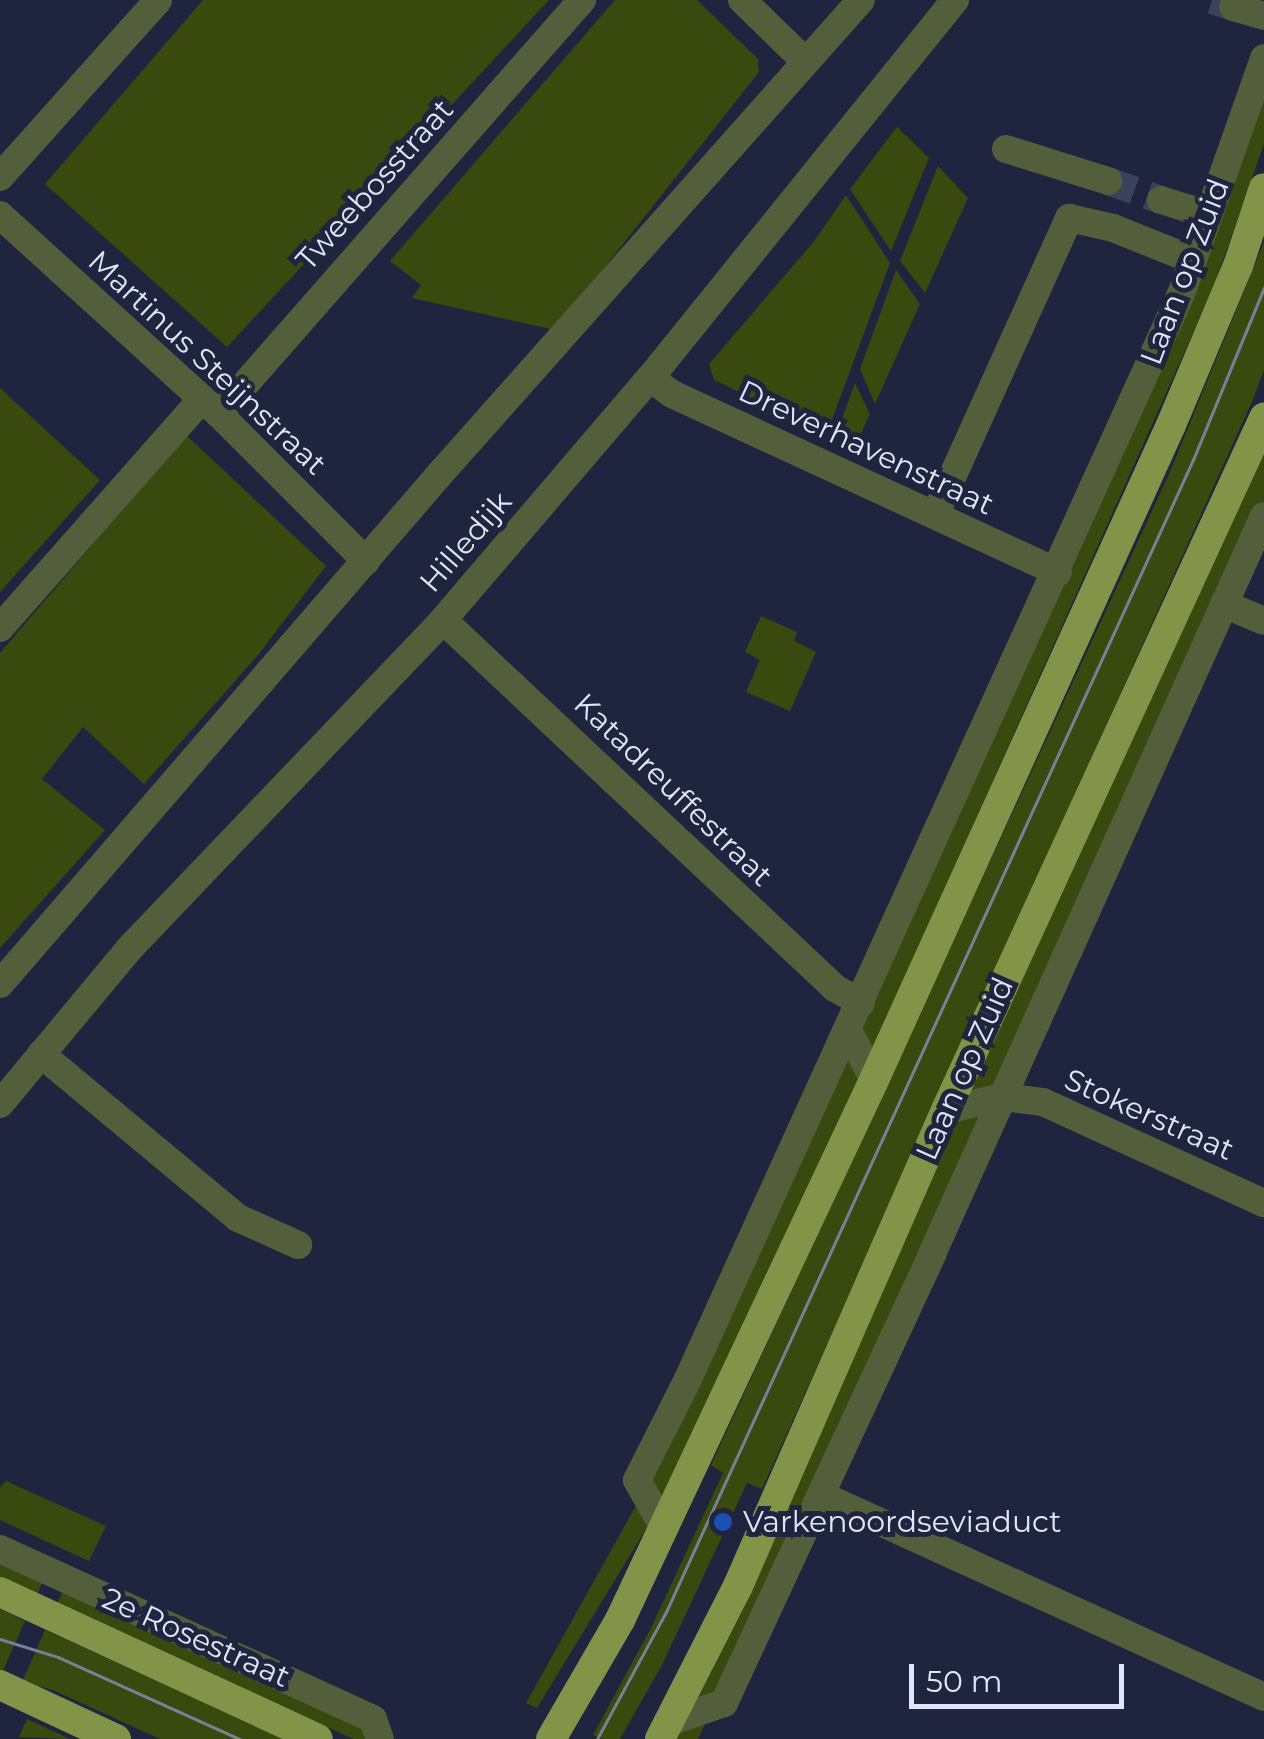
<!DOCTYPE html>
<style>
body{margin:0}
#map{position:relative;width:1264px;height:1739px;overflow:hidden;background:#1f253f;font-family:Montserrat,sans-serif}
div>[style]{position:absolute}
.green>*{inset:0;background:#3a490e}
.minor-tunnel>*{height:28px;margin-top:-14px;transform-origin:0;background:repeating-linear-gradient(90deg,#3c425b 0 28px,transparent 0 42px)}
.minor>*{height:28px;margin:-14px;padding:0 14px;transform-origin:14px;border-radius:14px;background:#555e3a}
.major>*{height:30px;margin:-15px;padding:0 15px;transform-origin:15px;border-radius:15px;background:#839448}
.tram>*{height:2.5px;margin:-1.25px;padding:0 1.25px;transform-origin:1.25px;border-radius:1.25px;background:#7a7f95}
.dots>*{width:28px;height:28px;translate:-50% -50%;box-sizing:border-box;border:5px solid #1f253f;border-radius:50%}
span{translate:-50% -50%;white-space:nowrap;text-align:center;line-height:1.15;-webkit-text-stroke:10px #1f253f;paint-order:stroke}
.street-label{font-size:30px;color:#e1e5f7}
.poi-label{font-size:30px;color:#e1e5f7}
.left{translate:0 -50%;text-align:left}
.scale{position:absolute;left:909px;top:1664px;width:215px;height:45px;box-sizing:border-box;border:5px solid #e1e5f7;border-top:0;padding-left:12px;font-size:30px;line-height:35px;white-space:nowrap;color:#e1e5f7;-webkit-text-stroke:8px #1f253f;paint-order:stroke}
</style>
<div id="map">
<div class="green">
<div style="clip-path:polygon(203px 0,549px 0,227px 347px,45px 184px)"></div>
<div style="clip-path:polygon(615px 0,697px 0,758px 59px,759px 72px,555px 330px,412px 298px,421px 285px,390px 261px)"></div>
<div style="clip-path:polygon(1264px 78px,1264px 144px,1214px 286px,872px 1051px,860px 1022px)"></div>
<div style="clip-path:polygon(897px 127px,929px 158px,891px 251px,850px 189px)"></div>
<div style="clip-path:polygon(938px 166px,968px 198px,925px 293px,900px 261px)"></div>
<div style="clip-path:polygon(846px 195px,890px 263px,827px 433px,714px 380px,709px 364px,815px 240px)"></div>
<div style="clip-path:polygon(1264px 242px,1264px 370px,1254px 397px,762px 1489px,747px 1483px,662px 1665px,620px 1739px,602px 1739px,593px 1735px,651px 1628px,723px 1473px,711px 1465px,1170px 472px)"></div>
<div style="clip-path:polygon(896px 270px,920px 304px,875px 404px,860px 369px)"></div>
<div style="clip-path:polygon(855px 383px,870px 414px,855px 446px,836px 435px)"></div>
<div style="clip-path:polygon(0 388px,100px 480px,0 592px)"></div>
<div style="clip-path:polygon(186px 435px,326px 566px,258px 655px,144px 784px,83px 727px,42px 779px,105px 830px,0 948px,0 653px)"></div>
<div style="clip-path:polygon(1264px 446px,1264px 501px,996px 1088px,969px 1092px)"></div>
<div style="clip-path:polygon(761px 616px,797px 632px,794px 641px,816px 652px,790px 711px,746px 692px,760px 660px,745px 652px)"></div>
<div style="clip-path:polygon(848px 1051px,860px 1078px,662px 1501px,651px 1480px)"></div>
<div style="clip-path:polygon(984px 1115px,698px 1739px,677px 1739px,746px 1601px,957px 1120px)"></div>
<div style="clip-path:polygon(6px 1481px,106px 1526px,89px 1561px,0 1520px,0 1487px)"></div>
<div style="clip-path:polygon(638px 1502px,649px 1524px,537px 1708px,526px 1703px)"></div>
<div style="clip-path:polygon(0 1558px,44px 1579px,37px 1595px,0 1578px)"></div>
<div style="clip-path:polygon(64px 1588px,368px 1727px,372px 1739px,353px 1739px,57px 1604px)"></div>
<div style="clip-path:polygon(0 1609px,25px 1621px,2px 1673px,0 1673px)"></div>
<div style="clip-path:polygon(45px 1630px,285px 1739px,160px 1739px,53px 1690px,22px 1682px)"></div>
<div style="clip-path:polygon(27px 1719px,70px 1739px,19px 1737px)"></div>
</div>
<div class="minor-tunnel">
<div style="left:1212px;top:0;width:22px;rotate:18deg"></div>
<div style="left:1108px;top:181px;width:56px;rotate:19.7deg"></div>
</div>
<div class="minor">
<div style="left:742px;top:0;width:89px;rotate:44.1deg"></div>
<div style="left:1233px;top:7px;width:32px;rotate:16deg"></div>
<div style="left:1006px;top:149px;width:107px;rotate:17.4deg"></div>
<div style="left:0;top:177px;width:237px;rotate:-48.2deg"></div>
<div style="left:1161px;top:200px;width:50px;rotate:17.4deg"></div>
<div style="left:0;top:215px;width:296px;rotate:42.3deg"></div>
<div style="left:219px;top:414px;width:208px;rotate:45deg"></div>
<div style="left:650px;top:378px;width:27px;rotate:36deg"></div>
<div style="left:672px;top:394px;width:425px;rotate:24.8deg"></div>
<div style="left:219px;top:414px;width:551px;rotate:-48.76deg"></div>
<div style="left:935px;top:515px;width:326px;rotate:-65.7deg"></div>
<div style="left:1069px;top:218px;width:45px;rotate:12.8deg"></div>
<div style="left:1113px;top:228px;width:86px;rotate:21.8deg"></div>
<div style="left:1224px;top:604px;width:43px;rotate:23deg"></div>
<div style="left:443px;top:620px;width:538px;rotate:43.19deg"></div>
<div style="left:835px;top:988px;width:30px;rotate:30deg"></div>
<div style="left:0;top:628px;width:305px;rotate:-48.6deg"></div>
<div style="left:0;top:984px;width:672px;rotate:-49.22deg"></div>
<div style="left:439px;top:475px;width:635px;rotate:-48.38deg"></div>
<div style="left:848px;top:1030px;width:56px;rotate:62.5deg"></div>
<div style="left:41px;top:1054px;width:256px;rotate:39.8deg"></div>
<div style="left:238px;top:1218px;width:66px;rotate:24.2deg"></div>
<div style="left:0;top:1104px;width:202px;rotate:-50.2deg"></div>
<div style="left:129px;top:949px;width:455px;rotate:-46.3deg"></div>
<div style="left:443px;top:620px;width:318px;rotate:-49.5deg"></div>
<div style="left:650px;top:378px;width:486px;rotate:-51.1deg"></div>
<div style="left:946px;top:1110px;width:57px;rotate:-13.1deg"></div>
<div style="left:1002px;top:1097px;width:41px;rotate:7deg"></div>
<div style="left:1043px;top:1102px;width:243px;rotate:24.6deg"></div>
<div style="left:821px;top:1495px;width:487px;rotate:24.5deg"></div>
<div style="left:664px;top:1528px;width:55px;rotate:-119.4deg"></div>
<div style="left:637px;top:1480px;width:111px;rotate:-63.2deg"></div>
<div style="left:687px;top:1381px;width:1194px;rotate:-65.56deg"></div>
<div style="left:1181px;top:294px;width:250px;rotate:-70.6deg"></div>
<div style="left:0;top:1549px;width:410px;rotate:24.5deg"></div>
<div style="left:373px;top:1719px;width:21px;rotate:71deg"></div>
<div style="left:669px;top:1722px;width:58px;rotate:-19.1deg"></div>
<div style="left:724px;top:1703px;width:495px;rotate:-65.1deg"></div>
<div style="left:932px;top:1254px;width:809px;rotate:-65.78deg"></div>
</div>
<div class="major">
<div style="left:0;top:1592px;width:350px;rotate:24.8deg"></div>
<div style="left:0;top:1685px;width:128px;rotate:25deg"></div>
<div style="left:551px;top:1739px;width:138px;rotate:-59.9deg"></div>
<div style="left:620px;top:1620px;width:597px;rotate:-64.81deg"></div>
<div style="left:874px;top:1080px;width:719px;rotate:-65.61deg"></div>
<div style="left:1171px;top:425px;width:173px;rotate:-67.2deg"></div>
<div style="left:1238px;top:266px;width:82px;rotate:-71.6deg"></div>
<div style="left:660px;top:1739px;width:172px;rotate:-63deg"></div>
<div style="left:738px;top:1586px;width:519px;rotate:-66.4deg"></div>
<div style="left:946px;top:1110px;width:762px;rotate:-65.32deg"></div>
</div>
<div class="tram">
<div style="left:0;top:1639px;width:61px;rotate:17.2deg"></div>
<div style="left:58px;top:1657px;width:200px;rotate:24.3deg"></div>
<div style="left:597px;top:1739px;width:145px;rotate:-61.5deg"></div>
<div style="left:666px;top:1612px;width:1267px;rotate:-65.42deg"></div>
<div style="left:1193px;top:460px;width:186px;rotate:-67.6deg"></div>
</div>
<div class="dots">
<div style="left:723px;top:1522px;background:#1a4fb4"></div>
</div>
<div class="street-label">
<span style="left:375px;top:185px;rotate:-48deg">Tweebosstraat</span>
<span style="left:1185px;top:272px;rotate:-69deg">Laan op Zuid</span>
<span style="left:207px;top:363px;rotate:43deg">Martinus Steijnstraat</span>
<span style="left:866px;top:448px;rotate:25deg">Dreverhavenstraat</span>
<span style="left:466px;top:542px;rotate:-49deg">Hilledijk</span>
<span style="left:673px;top:790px;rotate:44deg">Katadreuffestraat</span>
<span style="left:965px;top:1069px;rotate:-66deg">Laan op Zuid</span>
<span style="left:1149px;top:1115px;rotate:24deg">Stokerstraat</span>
<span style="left:196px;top:1638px;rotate:24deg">2e Rosestraat</span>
</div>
<div class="poi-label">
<span class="left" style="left:743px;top:1522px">Varkenoordseviaduct</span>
</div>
<div class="scale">50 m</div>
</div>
